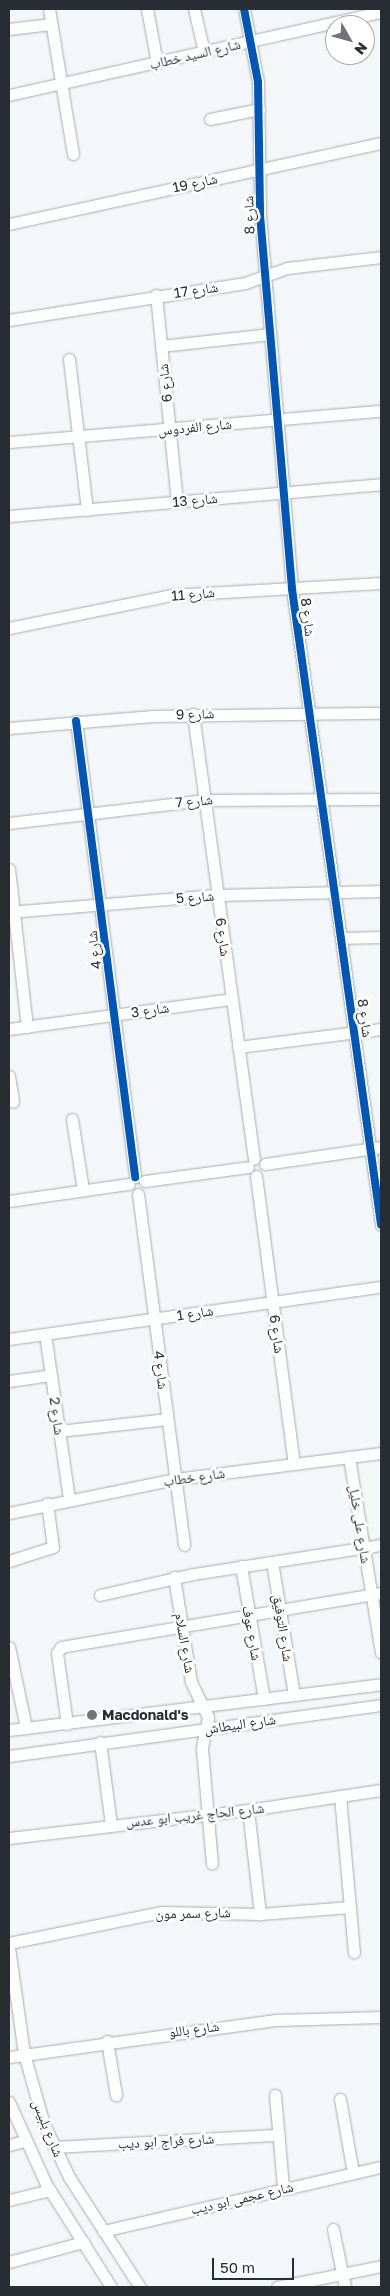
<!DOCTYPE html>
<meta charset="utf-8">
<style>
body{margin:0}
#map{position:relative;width:390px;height:2296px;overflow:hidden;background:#f4f7fa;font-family:"Golos Text","Noto Naskh Arabic",sans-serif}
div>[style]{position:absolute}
.roads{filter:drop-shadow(0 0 1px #a8acb0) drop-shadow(0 0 1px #a8acb0)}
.minor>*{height:11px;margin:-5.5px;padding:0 5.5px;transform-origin:5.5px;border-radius:5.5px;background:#fdfefe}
.cycleway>*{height:8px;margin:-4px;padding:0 4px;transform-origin:4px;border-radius:4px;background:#0057b8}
.dots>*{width:14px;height:14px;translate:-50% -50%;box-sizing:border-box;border:2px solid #fff;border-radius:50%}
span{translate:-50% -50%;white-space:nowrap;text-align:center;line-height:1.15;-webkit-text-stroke:5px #fff;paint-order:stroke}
.street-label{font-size:14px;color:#272d32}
.poi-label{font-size:14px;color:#272d32;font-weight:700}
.left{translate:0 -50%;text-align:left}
.frame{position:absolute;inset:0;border:10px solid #272d32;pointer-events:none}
.north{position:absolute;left:325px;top:15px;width:50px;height:50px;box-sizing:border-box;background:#fff;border:1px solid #a9abad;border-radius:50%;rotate:128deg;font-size:14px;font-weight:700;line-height:20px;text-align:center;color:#272d32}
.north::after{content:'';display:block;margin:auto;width:18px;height:22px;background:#6f7478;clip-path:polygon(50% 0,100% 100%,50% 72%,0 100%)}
.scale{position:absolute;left:212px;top:2258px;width:82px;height:22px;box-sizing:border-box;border:2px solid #272d32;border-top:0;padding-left:6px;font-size:15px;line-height:18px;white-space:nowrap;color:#272d32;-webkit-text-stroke:4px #fff;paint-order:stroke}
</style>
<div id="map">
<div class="roads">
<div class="minor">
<div style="left:49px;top:9px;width:147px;rotate:80.6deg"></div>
<div style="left:147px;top:9px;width:55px;rotate:79.5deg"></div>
<div style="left:194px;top:9px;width:44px;rotate:76.9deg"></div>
<div style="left:244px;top:9px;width:74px;rotate:79.1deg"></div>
<div style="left:258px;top:82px;width:133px;rotate:89.1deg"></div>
<div style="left:260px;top:215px;width:375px;rotate:85.1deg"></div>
<div style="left:292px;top:589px;width:642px;rotate:82.03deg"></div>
<div style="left:9px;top:29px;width:42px;rotate:-6.8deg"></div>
<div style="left:9px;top:95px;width:381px;rotate:-12.6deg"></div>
<div style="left:210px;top:119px;width:50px;rotate:-11.5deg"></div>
<div style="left:9px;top:224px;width:381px;rotate:-12.3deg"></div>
<div style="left:156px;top:295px;width:208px;rotate:84.2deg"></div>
<div style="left:9px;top:320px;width:239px;rotate:-8.9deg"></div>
<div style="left:245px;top:283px;width:45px;rotate:-19.7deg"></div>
<div style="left:287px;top:268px;width:95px;rotate:-6.7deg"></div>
<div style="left:161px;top:346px;width:110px;rotate:-6.3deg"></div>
<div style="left:69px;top:359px;width:152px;rotate:83.2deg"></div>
<div style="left:9px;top:442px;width:373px;rotate:-4.8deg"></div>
<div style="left:9px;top:516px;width:373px;rotate:-4.9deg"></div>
<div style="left:9px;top:628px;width:165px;rotate:-11.5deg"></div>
<div style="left:171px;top:595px;width:210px;rotate:-3.3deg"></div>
<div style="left:193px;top:714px;width:449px;rotate:82.2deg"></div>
<div style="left:76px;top:721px;width:460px;rotate:82.6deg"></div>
<div style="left:9px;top:728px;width:144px;rotate:-4.8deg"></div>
<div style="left:152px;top:716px;width:229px;rotate:-0.8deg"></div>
<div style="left:9px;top:823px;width:196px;rotate:-6.7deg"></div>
<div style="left:204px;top:800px;width:177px;rotate:-0.3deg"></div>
<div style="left:9px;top:869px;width:159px;rotate:83.5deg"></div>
<div style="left:9px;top:912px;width:210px;rotate:-4.7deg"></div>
<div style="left:218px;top:895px;width:163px;rotate:-1.4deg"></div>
<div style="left:341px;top:938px;width:40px;rotate:-1.4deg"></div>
<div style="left:9px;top:1029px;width:225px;rotate:-7.7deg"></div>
<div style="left:238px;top:1047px;width:144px;rotate:-7.2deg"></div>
<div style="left:9px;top:1076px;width:26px;rotate:81deg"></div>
<div style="left:72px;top:1119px;width:72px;rotate:81.2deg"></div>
<div style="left:265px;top:1164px;width:117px;rotate:-8.3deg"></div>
<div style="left:256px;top:1176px;width:290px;rotate:82.5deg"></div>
<div style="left:145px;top:1181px;width:104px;rotate:-7.7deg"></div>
<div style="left:138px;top:1194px;width:354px;rotate:82.5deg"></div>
<div style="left:9px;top:1201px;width:121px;rotate:-8.1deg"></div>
<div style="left:45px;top:1334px;width:166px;rotate:81.7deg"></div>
<div style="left:9px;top:1339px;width:376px;rotate:-8deg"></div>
<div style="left:9px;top:1381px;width:42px;rotate:-8.1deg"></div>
<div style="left:59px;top:1431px;width:109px;rotate:-6.3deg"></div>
<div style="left:349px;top:1457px;width:198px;rotate:80.7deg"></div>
<div style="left:9px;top:1513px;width:169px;rotate:-11.6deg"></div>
<div style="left:175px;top:1479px;width:208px;rotate:-7.2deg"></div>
<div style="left:9px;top:1561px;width:46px;rotate:-17.7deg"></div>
<div style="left:53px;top:1547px;width:44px;rotate:-97.8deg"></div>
<div style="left:272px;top:1562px;width:135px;rotate:80.6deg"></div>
<div style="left:241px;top:1566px;width:135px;rotate:80.2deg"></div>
<div style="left:174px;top:1577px;width:106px;rotate:80.8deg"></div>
<div style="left:191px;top:1682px;width:39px;rotate:64deg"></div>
<div style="left:208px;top:1717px;width:32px;rotate:101deg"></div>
<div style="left:202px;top:1748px;width:116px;rotate:85.1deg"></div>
<div style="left:100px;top:1595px;width:95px;rotate:-12.7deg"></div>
<div style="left:193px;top:1574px;width:190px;rotate:-8.8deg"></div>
<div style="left:9px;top:1647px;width:83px;rotate:78.1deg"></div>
<div style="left:67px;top:1724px;width:72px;rotate:-98deg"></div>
<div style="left:57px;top:1653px;width:7px;rotate:-56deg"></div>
<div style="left:61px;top:1647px;width:325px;rotate:-9.6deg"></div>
<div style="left:9px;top:1730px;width:375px;rotate:-7deg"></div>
<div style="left:100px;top:1742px;width:83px;rotate:82.4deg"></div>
<div style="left:9px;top:1756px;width:375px;rotate:-7.8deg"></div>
<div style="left:340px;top:1796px;width:157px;rotate:84.9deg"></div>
<div style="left:248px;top:1810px;width:105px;rotate:83.4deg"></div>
<div style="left:9px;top:1838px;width:241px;rotate:-6.7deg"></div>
<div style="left:248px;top:1810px;width:134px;rotate:-8.6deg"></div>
<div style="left:9px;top:1943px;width:156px;rotate:-11.5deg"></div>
<div style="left:162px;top:1912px;width:98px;rotate:1.2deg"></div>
<div style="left:260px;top:1914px;width:90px;rotate:-4.4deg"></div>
<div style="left:9px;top:1947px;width:108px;rotate:82deg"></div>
<div style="left:24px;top:2054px;width:73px;rotate:74.1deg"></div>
<div style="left:44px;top:2124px;width:59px;rotate:64.7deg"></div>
<div style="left:69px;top:2177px;width:131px;rotate:57.2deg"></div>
<div style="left:107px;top:2041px;width:55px;rotate:80.5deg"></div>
<div style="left:9px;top:2057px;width:271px;rotate:-7.9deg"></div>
<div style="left:277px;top:2020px;width:104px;rotate:-1.7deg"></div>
<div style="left:275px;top:2095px;width:92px;rotate:85deg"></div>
<div style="left:340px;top:2099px;width:75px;rotate:80deg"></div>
<div style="left:9px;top:2102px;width:90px;rotate:65.7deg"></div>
<div style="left:46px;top:2184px;width:122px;rotate:57.7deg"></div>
<div style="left:9px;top:2145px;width:16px;rotate:-15deg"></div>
<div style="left:54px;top:2147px;width:225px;rotate:-3.1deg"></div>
<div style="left:9px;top:2200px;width:42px;rotate:-13.7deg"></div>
<div style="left:333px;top:2229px;width:59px;rotate:78.3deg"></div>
<div style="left:103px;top:2231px;width:285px;rotate:-13deg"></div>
<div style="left:9px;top:2262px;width:77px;rotate:-15.1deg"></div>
<div style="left:277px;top:2287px;width:106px;rotate:-11.4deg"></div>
</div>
</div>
<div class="cycleway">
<div style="left:244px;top:9px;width:74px;rotate:79.1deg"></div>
<div style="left:258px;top:82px;width:133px;rotate:89.1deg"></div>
<div style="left:260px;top:215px;width:375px;rotate:85.1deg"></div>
<div style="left:292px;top:589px;width:642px;rotate:82.03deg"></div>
<div style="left:76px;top:721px;width:460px;rotate:82.6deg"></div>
</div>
<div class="dots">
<div style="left:92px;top:1715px;background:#6f7478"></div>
</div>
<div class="street-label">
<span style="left:195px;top:54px;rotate:-13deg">شارع السيد خطاب</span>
<span style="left:195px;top:183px;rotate:-12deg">شارع 19</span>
<span style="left:249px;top:215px;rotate:-92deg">شارع 8</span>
<span style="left:196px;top:290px;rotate:-8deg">شارع 17</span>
<span style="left:165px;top:383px;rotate:-96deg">شارع 6</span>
<span style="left:195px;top:427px;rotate:-5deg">شارع الفردوس</span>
<span style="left:195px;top:500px;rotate:-5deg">شارع 13</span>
<span style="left:193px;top:594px;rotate:-5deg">شارع 11</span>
<span style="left:308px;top:617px;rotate:83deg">شارع 8</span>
<span style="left:195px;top:714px;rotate:-2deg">شارع 9</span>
<span style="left:194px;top:801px;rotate:-5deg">شارع 7</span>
<span style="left:195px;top:897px;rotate:-4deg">شارع 5</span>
<span style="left:223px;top:937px;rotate:82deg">شارع 6</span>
<span style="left:94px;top:950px;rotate:-97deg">شارع 4</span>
<span style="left:150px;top:1010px;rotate:-8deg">شارع 3</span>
<span style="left:365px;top:1018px;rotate:82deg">شارع 8</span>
<span style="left:195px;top:1313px;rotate:-8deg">شارع 1</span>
<span style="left:277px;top:1334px;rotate:82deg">شارع 6</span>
<span style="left:161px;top:1370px;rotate:83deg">شارع 4</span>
<span style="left:57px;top:1416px;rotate:82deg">شارع 2</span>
<span style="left:194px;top:1477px;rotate:-8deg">شارع خطاب</span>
<span style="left:360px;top:1524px;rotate:81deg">شارع على خليل</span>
<span style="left:283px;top:1628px;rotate:81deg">شارع التوفيق</span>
<span style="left:252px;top:1633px;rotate:80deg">شارع عوف</span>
<span style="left:185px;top:1643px;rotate:80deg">شارع السلام</span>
<span style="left:240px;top:1724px;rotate:-8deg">شارع البيطاش</span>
<span style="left:195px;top:1815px;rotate:-6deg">شارع الحاج غريب ابو عدس</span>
<span style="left:193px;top:1913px;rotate:-1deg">شارع سمر مون</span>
<span style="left:194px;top:2029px;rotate:-7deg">شارع باللو</span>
<span style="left:48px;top:2128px;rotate:68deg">شارع بلبيس</span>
<span style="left:166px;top:2141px;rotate:-3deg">شارع فراج ابو ديب</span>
<span style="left:242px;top:2198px;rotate:-13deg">شارع عجمى ابو ديب</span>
</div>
<div class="poi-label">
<span class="left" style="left:102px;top:1715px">Macdonald's</span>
</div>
<div class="frame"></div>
<div class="north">N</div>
<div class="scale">50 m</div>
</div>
